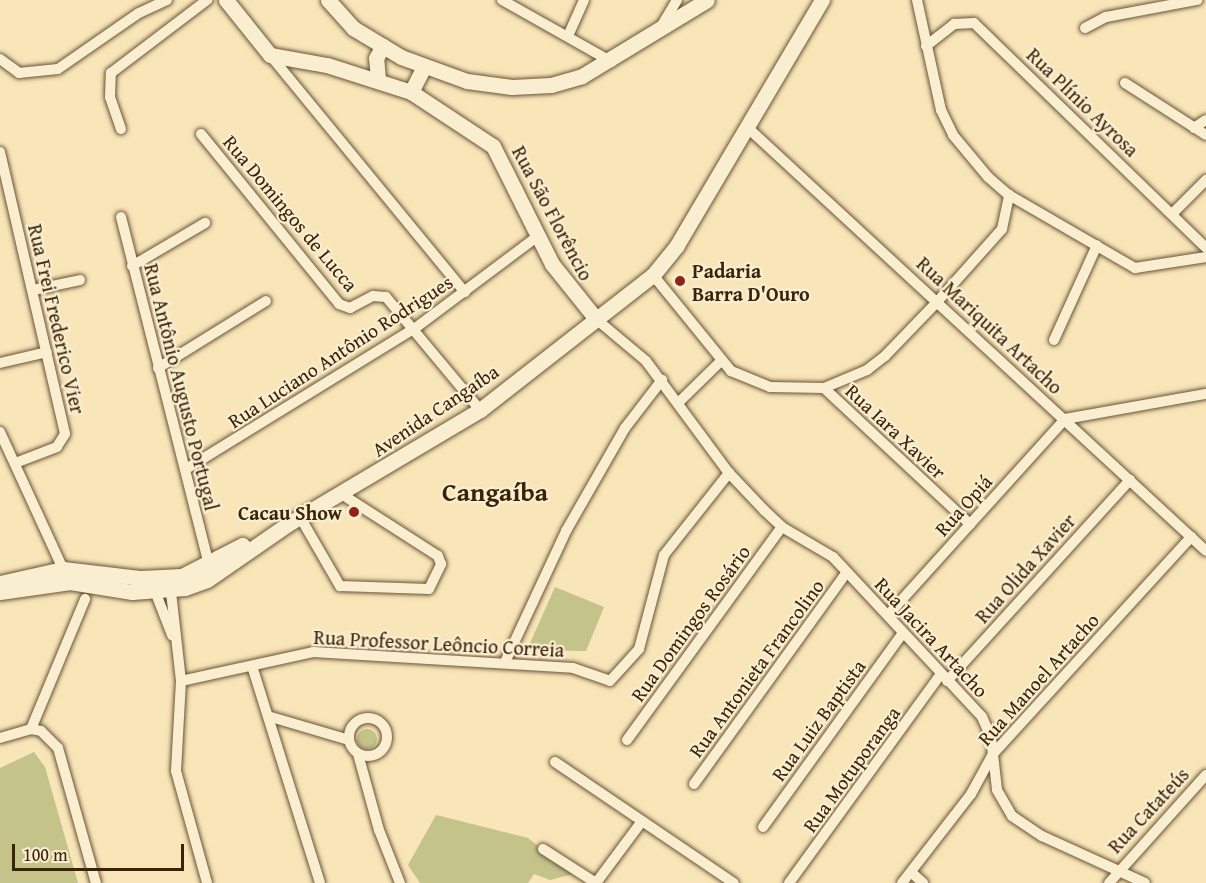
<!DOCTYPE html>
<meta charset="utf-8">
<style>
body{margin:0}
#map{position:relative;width:1206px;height:883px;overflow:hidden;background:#f8e5b8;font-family:"Gentium Book Plus",serif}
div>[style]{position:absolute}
.green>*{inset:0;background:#c3c38a}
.round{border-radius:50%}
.roads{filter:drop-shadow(0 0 2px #6a5436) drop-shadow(0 0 2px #6a5436)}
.street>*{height:10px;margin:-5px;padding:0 5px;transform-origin:5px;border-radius:5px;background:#faeed1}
.street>.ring{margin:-5px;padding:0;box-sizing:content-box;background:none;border:10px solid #faeed1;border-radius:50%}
.secondary>*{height:15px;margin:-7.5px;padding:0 7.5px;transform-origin:7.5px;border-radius:7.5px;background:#faeed1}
.dots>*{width:16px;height:16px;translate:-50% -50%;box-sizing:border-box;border:3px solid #faeed1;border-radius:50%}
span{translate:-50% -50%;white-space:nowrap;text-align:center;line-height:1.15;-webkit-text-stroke:4.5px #faeed1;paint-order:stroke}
.street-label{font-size:20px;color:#3b230a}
.poi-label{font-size:20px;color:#3b230a;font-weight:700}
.left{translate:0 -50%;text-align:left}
.right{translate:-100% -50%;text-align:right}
.district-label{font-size:26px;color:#3b230a;font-weight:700}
.scale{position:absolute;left:12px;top:844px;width:172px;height:27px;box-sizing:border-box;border:3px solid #3b230a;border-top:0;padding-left:8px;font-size:18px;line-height:21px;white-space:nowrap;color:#3b230a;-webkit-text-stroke:4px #faeed1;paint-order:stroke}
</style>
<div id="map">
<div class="green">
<div style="clip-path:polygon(555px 587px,604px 607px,586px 651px,527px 650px)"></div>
<div class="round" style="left:357px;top:729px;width:20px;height:20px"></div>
<div style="clip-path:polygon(34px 752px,45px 767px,78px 883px,0 883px,0 768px)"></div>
<div style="clip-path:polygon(436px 815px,528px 838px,573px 874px,550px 880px,534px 874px,528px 883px,420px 883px,408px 865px)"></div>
</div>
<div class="roads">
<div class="street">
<div style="left:502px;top:0;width:126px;rotate:29.4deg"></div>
<div style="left:917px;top:0;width:113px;rotate:77.7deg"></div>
<div style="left:941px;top:110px;width:28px;rotate:64deg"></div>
<div style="left:953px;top:135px;width:55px;rotate:50.2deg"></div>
<div style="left:988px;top:177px;width:28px;rotate:41deg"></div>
<div style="left:1009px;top:195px;width:146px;rotate:30.1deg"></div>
<div style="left:1135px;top:268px;width:72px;rotate:-8.8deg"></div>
<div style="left:662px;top:25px;width:29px;rotate:-59deg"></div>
<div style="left:1085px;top:28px;width:24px;rotate:-28deg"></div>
<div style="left:1106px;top:17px;width:93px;rotate:-10.6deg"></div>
<div style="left:568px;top:36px;width:39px;rotate:-66deg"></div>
<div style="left:926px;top:46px;width:36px;rotate:-38deg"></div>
<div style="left:954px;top:24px;width:20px;rotate:-3deg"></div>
<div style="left:974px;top:23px;width:323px;rotate:44.1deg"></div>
<div style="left:270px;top:55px;width:307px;rotate:50.6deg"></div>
<div style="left:0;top:59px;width:24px;rotate:36deg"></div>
<div style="left:19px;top:73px;width:39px;rotate:-6deg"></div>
<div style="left:58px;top:69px;width:98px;rotate:-34.7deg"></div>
<div style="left:139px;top:13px;width:31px;rotate:-25deg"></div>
<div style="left:1125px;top:83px;width:96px;rotate:32.7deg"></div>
<div style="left:748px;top:128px;width:623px;rotate:42.72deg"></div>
<div style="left:1194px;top:128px;width:14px;rotate:-34deg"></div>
<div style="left:121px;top:129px;width:34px;rotate:-109deg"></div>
<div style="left:110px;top:97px;width:24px;rotate:-88deg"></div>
<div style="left:111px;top:73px;width:121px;rotate:-37.2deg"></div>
<div style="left:201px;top:134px;width:219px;rotate:50.9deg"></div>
<div style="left:339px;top:304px;width:12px;rotate:20deg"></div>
<div style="left:350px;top:308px;width:26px;rotate:-28deg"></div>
<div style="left:373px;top:296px;width:13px;rotate:4deg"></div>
<div style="left:386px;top:297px;width:147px;rotate:50.2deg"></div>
<div style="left:0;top:152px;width:289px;rotate:77deg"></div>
<div style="left:65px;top:434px;width:15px;rotate:122deg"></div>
<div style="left:57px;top:447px;width:45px;rotate:159.1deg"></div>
<div style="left:1173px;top:213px;width:47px;rotate:-45deg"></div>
<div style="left:121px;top:217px;width:360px;rotate:75.8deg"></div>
<div style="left:132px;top:266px;width:85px;rotate:-30.5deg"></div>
<div style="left:653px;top:275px;width:124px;rotate:50.9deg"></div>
<div style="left:731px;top:371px;width:42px;rotate:22.3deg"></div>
<div style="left:770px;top:387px;width:54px;rotate:1.1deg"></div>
<div style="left:824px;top:388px;width:47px;rotate:-22.7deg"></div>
<div style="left:867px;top:370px;width:23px;rotate:-38deg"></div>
<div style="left:885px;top:356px;width:75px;rotate:-46.1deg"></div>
<div style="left:937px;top:302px;width:98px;rotate:-48.3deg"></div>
<div style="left:1002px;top:229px;width:35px;rotate:-78deg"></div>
<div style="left:33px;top:290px;width:48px;rotate:-12deg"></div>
<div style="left:596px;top:319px;width:65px;rotate:40deg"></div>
<div style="left:646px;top:361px;width:139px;rotate:53.5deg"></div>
<div style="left:729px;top:473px;width:51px;rotate:46.6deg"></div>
<div style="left:764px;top:510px;width:25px;rotate:43deg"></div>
<div style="left:782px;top:527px;width:59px;rotate:30.5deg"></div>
<div style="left:833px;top:557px;width:219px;rotate:47deg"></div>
<div style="left:982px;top:717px;width:22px;rotate:66deg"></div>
<div style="left:991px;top:737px;width:53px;rotate:83.5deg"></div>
<div style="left:997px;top:790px;width:30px;rotate:60deg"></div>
<div style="left:1012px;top:816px;width:36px;rotate:34deg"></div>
<div style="left:1042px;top:836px;width:113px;rotate:24.5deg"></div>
<div style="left:1054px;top:340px;width:104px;rotate:-65.6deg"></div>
<div style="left:0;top:363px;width:48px;rotate:-13.2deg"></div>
<div style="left:158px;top:368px;width:127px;rotate:-31.8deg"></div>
<div style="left:824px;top:388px;width:200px;rotate:43deg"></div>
<div style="left:678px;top:403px;width:59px;rotate:-44.3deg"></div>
<div style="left:1065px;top:419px;width:143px;rotate:-10.1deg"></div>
<div style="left:0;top:432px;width:151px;rotate:65.3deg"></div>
<div style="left:186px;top:469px;width:268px;rotate:-31.6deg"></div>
<div style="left:414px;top:329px;width:155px;rotate:-36.9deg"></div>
<div style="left:300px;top:517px;width:80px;rotate:59.9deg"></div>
<div style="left:340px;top:586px;width:89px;rotate:1.9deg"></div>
<div style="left:429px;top:589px;width:28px;rotate:-64deg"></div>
<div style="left:441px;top:564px;width:9px;rotate:-111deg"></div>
<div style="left:438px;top:556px;width:113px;rotate:-147.3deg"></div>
<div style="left:170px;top:583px;width:99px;rotate:83.6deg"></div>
<div style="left:181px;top:681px;width:90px;rotate:93.2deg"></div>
<div style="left:176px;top:771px;width:116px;rotate:74.5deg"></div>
<div style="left:153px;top:586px;width:53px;rotate:68.8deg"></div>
<div style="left:888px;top:615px;width:264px;rotate:-47.9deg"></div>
<div style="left:505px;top:662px;width:145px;rotate:-65deg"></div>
<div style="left:566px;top:531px;width:119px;rotate:-60.2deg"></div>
<div style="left:625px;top:428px;width:61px;rotate:-52.4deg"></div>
<div style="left:252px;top:666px;width:227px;rotate:72.6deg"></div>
<div style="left:181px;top:681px;width:135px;rotate:-12.4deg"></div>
<div style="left:313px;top:652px;width:260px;rotate:3.5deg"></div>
<div style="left:573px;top:668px;width:39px;rotate:19deg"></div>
<div style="left:610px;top:681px;width:43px;rotate:-47.8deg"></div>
<div style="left:639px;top:649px;width:97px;rotate:-75.1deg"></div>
<div style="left:664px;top:555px;width:105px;rotate:-51.6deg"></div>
<div style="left:947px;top:681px;width:272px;rotate:-47.7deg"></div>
<div style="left:271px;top:717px;width:81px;rotate:16.4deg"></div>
<div class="ring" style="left:349px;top:718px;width:28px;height:28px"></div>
<div style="left:31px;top:729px;width:141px;rotate:-67.4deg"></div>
<div style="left:0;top:738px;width:32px;rotate:-16deg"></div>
<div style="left:31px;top:729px;width:10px;rotate:11deg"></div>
<div style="left:41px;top:731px;width:24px;rotate:45deg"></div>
<div style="left:58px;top:748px;width:140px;rotate:74.3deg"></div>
<div style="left:627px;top:740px;width:263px;rotate:-54deg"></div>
<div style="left:358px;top:754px;width:79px;rotate:74.6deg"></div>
<div style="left:379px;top:830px;width:57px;rotate:68.4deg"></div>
<div style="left:555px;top:762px;width:216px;rotate:34.1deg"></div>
<div style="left:694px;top:784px;width:261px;rotate:-54.2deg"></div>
<div style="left:763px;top:827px;width:239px;rotate:-54.2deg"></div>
<div style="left:543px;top:849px;width:63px;rotate:32.7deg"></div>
<div style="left:912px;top:873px;width:15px;rotate:42deg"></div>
<div style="left:596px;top:883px;width:77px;rotate:-53.4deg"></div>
<div style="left:789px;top:883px;width:257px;rotate:-54deg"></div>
<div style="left:902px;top:883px;width:113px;rotate:-52.2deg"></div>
<div style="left:971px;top:794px;width:46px;rotate:-61.2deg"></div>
<div style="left:993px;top:754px;width:294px;rotate:-47.6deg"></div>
<div style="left:1109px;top:883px;width:145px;rotate:-48.1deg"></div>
</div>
<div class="secondary">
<div style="left:226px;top:0;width:70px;rotate:51.3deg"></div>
<div style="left:270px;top:55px;width:58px;rotate:10deg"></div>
<div style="left:327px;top:65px;width:88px;rotate:17.8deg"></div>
<div style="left:411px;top:92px;width:98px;rotate:33.4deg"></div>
<div style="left:493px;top:146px;width:132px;rotate:63.4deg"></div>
<div style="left:552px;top:264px;width:70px;rotate:51.3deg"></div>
<div style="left:328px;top:0;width:38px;rotate:48deg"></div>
<div style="left:353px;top:28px;width:56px;rotate:31.1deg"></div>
<div style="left:401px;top:57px;width:70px;rotate:20deg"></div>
<div style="left:467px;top:81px;width:45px;rotate:7.6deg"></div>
<div style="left:512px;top:87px;width:39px;rotate:-3deg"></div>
<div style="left:551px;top:85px;width:32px;rotate:-16deg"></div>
<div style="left:582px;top:76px;width:146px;rotate:-31.3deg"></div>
<div style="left:378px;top:79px;width:21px;rotate:-95deg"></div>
<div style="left:376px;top:58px;width:14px;rotate:-60deg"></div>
<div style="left:411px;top:92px;width:28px;rotate:-63deg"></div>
<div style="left:0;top:583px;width:65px;rotate:-12.5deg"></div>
<div style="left:63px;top:569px;width:79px;rotate:6.6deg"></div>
<div style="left:141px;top:578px;width:41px;rotate:-2.8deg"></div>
<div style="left:182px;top:576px;width:68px;rotate:-27.3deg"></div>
<div style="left:0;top:592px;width:71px;rotate:-8.1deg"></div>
<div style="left:70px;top:582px;width:63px;rotate:9.2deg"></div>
<div style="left:132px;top:592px;width:53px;rotate:-4.3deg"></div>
<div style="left:185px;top:588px;width:23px;rotate:-20deg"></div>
<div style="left:207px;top:580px;width:98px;rotate:-34.7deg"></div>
<div style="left:288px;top:524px;width:223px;rotate:-30.7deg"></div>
<div style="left:480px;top:410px;width:219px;rotate:-38deg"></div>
<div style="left:653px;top:275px;width:38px;rotate:-51deg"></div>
<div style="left:677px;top:245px;width:285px;rotate:-59.4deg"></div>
</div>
</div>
<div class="dots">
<div style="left:680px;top:281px;background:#8f2418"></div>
<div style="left:354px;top:512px;background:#8f2418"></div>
</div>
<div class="street-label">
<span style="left:1083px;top:102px;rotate:44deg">Rua Plínio Ayrosa</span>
<span style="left:291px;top:213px;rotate:50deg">Rua Domingos de Lucca</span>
<span style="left:553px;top:213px;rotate:62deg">Rua São Florêncio</span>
<span style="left:57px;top:319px;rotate:77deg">Rua Frei Frederico Vier</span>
<span style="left:990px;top:325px;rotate:43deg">Rua Mariquita Artacho</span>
<span style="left:340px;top:351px;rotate:-33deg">Rua Luciano Antônio Rodrigues</span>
<span style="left:182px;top:387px;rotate:76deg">Rua Antônio Augusto Portugal</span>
<span style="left:435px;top:410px;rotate:-34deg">Avenida Cangaíba</span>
<span style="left:896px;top:431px;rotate:43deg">Rua Iara Xavier</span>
<span style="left:963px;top:505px;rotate:-48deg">Rua Opiá</span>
<span style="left:1025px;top:568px;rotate:-48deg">Rua Olida Xavier</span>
<span style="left:690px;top:623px;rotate:-54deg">Rua Domingos Rosário</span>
<span style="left:932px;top:637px;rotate:47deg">Rua Jacira Artacho</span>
<span style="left:439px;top:643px;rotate:3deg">Rua Professor Leôncio Correia</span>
<span style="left:756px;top:668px;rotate:-54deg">Rua Antonieta Francolino</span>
<span style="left:1038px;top:679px;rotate:-48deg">Rua Manoel Artacho</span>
<span style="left:818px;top:720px;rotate:-54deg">Rua Luiz Baptista</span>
<span style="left:851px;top:769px;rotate:-54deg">Rua Motuporanga</span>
<span style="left:1148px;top:810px;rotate:-47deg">Rua Catateús</span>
</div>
<div class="poi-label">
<span class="left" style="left:692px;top:282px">Padaria<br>Barra D'Ouro</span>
<span class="right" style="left:342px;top:512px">Cacau Show</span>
</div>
<div class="district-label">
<span style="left:495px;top:492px">Cangaíba</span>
</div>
<div class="scale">100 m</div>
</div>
